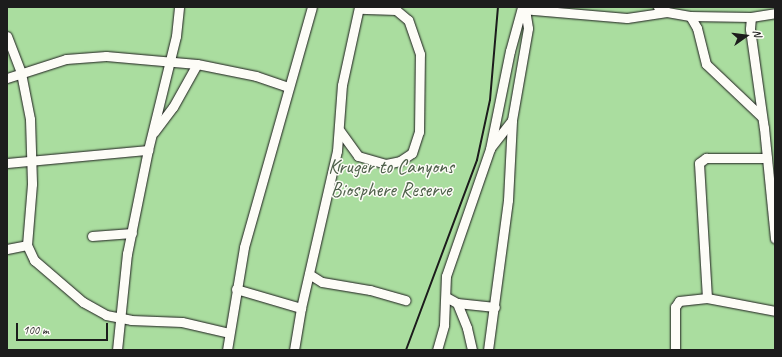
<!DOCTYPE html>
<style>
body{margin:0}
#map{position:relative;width:782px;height:357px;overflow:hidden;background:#f2eaef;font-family:Caveat,sans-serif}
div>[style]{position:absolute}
.green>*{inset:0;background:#aadd9f}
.roads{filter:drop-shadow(0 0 1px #1c1c1c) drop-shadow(0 0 1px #1c1c1c)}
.minor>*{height:9px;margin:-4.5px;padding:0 4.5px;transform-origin:4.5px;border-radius:4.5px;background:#fdfcf7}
.rail>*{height:2px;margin:-1px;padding:0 1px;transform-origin:1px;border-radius:1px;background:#1c1c1c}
span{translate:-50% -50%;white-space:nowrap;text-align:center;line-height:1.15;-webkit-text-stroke:3px #fdfcf7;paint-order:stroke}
.park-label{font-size:20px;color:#4e604a}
.frame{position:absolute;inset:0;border:8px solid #1c1c1c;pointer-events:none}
.north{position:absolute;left:726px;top:16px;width:40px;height:40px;-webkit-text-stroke:3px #fdfcf7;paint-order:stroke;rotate:76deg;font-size:11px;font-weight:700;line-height:16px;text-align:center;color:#1c1c1c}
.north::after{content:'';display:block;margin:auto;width:14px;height:18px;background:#1c1c1c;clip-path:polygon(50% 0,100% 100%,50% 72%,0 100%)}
.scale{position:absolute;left:16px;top:323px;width:92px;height:18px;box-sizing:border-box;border:2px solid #1c1c1c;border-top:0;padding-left:5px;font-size:12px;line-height:14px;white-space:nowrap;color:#1c1c1c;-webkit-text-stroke:3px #fdfcf7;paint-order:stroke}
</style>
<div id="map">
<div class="green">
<div style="clip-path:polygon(7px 7px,775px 7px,775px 350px,7px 350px)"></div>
</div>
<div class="roads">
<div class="minor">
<div style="left:658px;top:7px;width:10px;rotate:29deg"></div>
<div style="left:667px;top:12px;width:23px;rotate:10deg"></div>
<div style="left:690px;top:16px;width:61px;rotate:0.9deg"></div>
<div style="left:751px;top:17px;width:24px;rotate:-9deg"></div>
<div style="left:522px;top:9px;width:105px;rotate:4.9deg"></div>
<div style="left:627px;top:18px;width:40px;rotate:-8.5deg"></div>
<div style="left:690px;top:16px;width:14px;rotate:60deg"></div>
<div style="left:697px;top:28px;width:37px;rotate:76deg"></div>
<div style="left:706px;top:64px;width:77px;rotate:43.4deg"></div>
<div style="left:751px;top:17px;width:12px;rotate:95deg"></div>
<div style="left:750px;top:29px;width:100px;rotate:82deg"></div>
<div style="left:764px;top:128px;width:111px;rotate:84.3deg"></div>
<div style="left:7px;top:36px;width:40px;rotate:69deg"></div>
<div style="left:21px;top:73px;width:47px;rotate:78.9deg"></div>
<div style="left:30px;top:119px;width:65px;rotate:88.2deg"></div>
<div style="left:32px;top:184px;width:61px;rotate:94.7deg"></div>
<div style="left:27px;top:245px;width:17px;rotate:65deg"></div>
<div style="left:34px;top:260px;width:65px;rotate:40.6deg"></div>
<div style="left:83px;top:302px;width:26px;rotate:29deg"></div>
<div style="left:106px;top:315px;width:25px;rotate:11deg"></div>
<div style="left:131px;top:320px;width:51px;rotate:2.2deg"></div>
<div style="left:182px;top:322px;width:48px;rotate:13.2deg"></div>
<div style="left:7px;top:78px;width:62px;rotate:-17.9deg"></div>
<div style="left:66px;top:59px;width:40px;rotate:-4.3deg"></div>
<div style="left:106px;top:56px;width:91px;rotate:5deg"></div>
<div style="left:197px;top:64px;width:60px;rotate:11.5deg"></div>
<div style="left:256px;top:76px;width:34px;rotate:19deg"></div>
<div style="left:340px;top:131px;width:31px;rotate:54deg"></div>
<div style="left:358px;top:156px;width:29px;rotate:16deg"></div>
<div style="left:386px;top:164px;width:14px;rotate:-12deg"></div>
<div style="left:400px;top:161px;width:14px;rotate:-34deg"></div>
<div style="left:412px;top:153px;width:22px;rotate:-72deg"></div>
<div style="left:419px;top:132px;width:78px;rotate:-89.3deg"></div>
<div style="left:420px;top:54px;width:36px;rotate:-109deg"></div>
<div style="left:408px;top:20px;width:16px;rotate:-140deg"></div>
<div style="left:396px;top:10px;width:37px;rotate:-178deg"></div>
<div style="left:154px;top:132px;width:31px;rotate:-53deg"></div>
<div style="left:173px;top:107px;width:49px;rotate:-60.8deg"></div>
<div style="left:491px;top:147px;width:34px;rotate:-52deg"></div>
<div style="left:7px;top:163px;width:142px;rotate:-5.3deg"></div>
<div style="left:92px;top:236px;width:40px;rotate:-4.3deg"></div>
<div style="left:7px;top:249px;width:20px;rotate:-11deg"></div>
<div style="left:309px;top:274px;width:15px;rotate:32deg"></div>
<div style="left:322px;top:282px;width:49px;rotate:9.5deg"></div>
<div style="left:370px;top:290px;width:37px;rotate:16deg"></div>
<div style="left:236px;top:289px;width:68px;rotate:16.3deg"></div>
<div style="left:446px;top:297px;width:13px;rotate:29deg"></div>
<div style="left:457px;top:303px;width:38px;rotate:6deg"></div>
<div style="left:707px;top:298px;width:135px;rotate:-93.4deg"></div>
<div style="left:699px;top:163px;width:9px;rotate:-36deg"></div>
<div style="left:706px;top:158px;width:61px"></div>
<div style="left:457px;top:303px;width:27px;rotate:68deg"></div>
<div style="left:467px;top:328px;width:23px;rotate:77deg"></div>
<div style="left:117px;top:350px;width:97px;rotate:-84.1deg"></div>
<div style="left:127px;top:254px;width:106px;rotate:-78.6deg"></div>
<div style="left:148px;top:150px;width:117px;rotate:-76.2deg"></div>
<div style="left:176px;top:36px;width:29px;rotate:-84deg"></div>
<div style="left:227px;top:350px;width:104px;rotate:-80.6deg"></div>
<div style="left:244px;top:247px;width:249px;rotate:-74.2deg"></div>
<div style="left:294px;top:350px;width:43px;rotate:-80.5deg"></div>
<div style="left:301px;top:308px;width:161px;rotate:-77.1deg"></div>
<div style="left:337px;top:151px;width:66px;rotate:-85.7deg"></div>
<div style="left:342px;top:85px;width:80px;rotate:-77.7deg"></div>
<div style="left:437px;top:350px;width:26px;rotate:-74deg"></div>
<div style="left:444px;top:325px;width:49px;rotate:-87.7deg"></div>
<div style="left:446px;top:276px;width:134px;rotate:-70.9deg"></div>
<div style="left:490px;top:149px;width:100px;rotate:-78.5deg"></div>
<div style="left:510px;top:51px;width:46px;rotate:-74.7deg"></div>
<div style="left:488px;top:350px;width:151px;rotate:-82.4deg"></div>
<div style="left:508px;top:200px;width:80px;rotate:-87.1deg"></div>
<div style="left:512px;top:120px;width:93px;rotate:-80.1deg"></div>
<div style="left:528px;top:28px;width:19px;rotate:-99deg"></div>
<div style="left:675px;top:350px;width:43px;rotate:-90deg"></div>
<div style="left:675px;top:307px;width:7px;rotate:-56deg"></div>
<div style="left:679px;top:301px;width:28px;rotate:-6deg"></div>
<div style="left:707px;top:298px;width:69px;rotate:10.8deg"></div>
</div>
</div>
<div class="rail">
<div style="left:406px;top:350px;width:203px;rotate:-69.5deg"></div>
<div style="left:477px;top:160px;width:61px;rotate:-77.8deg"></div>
<div style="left:490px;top:100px;width:93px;rotate:-85.1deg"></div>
</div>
<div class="park-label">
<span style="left:391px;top:178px">Kruger to Canyons<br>Biosphere Reserve</span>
</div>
<div class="frame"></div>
<div class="north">N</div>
<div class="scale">100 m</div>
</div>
